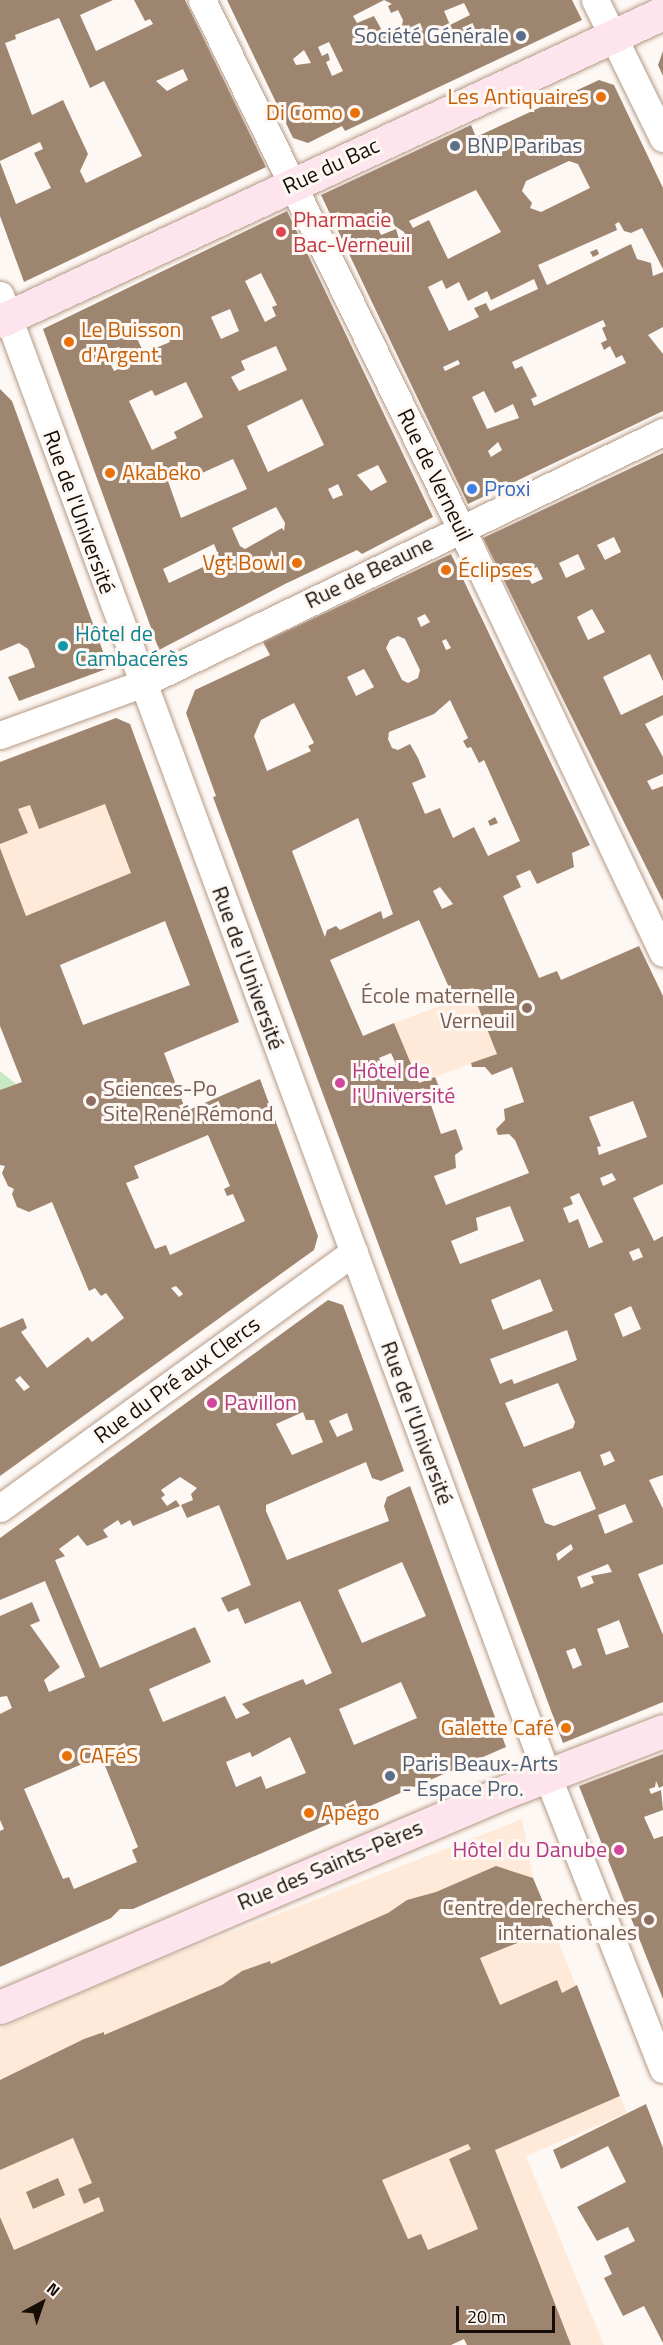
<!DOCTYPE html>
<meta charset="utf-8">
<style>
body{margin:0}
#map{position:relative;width:663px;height:2345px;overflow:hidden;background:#fef8f4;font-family:"Titillium Web",sans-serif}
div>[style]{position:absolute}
.built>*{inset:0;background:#ffead9}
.green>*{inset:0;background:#c6e9c3}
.building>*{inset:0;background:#9e8570}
.roads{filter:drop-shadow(0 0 2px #b49a85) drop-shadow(0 0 2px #b49a85)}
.street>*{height:27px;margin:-13.5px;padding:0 13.5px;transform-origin:13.5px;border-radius:13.5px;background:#fff}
.secondary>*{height:33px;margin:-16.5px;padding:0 16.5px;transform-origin:16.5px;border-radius:16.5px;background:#fee4ec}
.dots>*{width:16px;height:16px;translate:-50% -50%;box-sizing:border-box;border:3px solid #fef8f4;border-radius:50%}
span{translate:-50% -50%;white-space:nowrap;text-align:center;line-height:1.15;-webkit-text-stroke:6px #fef8f4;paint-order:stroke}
.service-label{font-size:22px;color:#4e5e75}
.right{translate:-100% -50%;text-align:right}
.left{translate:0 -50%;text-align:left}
.food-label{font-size:22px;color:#c56008}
.street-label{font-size:22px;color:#160d06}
.health-label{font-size:22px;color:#be3a42}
.shop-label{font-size:22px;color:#366cbe}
.culture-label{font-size:22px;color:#0d838f}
.education-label{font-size:22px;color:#785e54}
.hotel-label{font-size:22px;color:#b23c85}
.north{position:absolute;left:12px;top:2273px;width:60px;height:60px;-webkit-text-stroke:4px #fef8f4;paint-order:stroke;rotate:40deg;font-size:16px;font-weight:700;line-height:24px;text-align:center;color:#160d06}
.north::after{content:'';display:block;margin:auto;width:21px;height:27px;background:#160d06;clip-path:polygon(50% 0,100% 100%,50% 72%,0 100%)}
.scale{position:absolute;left:456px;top:2306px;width:99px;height:27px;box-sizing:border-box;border:3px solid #160d06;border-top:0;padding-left:8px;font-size:18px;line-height:21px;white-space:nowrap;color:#160d06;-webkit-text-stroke:4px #fef8f4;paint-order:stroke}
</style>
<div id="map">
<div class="built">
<div style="clip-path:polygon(116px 718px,130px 724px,190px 888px,0 957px,0 762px)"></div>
<div style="clip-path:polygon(639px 946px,661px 992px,419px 1083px,394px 1023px,536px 970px,540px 978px,557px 971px,562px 980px)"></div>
<div style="clip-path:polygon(522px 1819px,533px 1878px,627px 2113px,526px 2156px,604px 2345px,466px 2345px,440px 2281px,0 2345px,0 2029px,117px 1977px)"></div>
</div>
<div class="green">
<div style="clip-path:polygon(0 1071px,16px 1084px,0 1090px)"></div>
</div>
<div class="building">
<div style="clip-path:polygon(evenodd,0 0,113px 0,80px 15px,96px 51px,153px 24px,150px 19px,145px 21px,134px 0,185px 0,266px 167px,24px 282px,0 216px,0 162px,16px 204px,51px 188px,34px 153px,43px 149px,40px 142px,0 161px,0 0,59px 18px,90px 88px,104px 81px,142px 156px,86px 183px,80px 171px,88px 154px,63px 100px,32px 115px,5px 43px,16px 39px,15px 35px,59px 18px,0 0,183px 69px,188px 80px,167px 91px,156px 81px,183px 69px)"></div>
<div style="clip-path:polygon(evenodd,227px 0,572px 0,582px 20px,345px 131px,342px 126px,308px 143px,293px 138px,227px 0,384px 0,392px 4px,388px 6px,391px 13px,398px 10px,403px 20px,401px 31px,391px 36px,389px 32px,384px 34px,374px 16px,357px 23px,353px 16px,384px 0,227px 0,464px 3px,470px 15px,450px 25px,444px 11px,464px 3px,227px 0,329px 42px,343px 71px,332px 76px,326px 62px,330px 60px,328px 53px,322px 56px,318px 47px,329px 42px,227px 0,304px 50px,311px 63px,296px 65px,293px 59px,304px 50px)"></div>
<div style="clip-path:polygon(663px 51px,663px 76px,658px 65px)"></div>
<div style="clip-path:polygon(evenodd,599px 80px,614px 85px,663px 188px,663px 269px,642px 228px,631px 233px,624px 231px,619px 222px,615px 224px,617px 230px,538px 265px,547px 285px,631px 244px,637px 259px,651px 263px,653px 276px,663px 272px,663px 327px,648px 335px,663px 354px,663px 411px,468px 504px,321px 195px,471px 125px,476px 137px,599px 80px,569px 161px,578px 164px,590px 188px,541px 212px,530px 208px,532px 203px,522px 191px,526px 181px,569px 161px,599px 80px,476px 190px,501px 232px,448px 259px,429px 220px,413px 228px,409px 221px,476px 190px,599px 80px,387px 212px,395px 226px,404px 232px,410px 245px,401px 246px,396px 229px,381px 235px,373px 218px,387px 212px,599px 80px,534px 279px,538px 289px,490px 311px,486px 303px,474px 308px,479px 317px,449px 331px,428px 287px,442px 280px,446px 289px,459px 282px,468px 301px,487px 291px,491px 300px,534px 279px,599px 80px,603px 320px,606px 326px,602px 328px,607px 340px,601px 343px,604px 350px,610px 346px,616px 358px,622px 355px,626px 363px,534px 406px,531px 399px,537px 396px,522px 366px,515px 369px,512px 362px,603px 320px,599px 80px,458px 360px,460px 364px,445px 371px,443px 367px,458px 360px,599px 80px,484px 391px,495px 413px,513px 404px,519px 418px,487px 429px,472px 397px,484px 391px,599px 80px,498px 442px,502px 450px,491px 457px,488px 451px,498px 442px)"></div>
<div style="clip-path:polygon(evenodd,287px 211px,433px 517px,362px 554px,357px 550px,285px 584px,159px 650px,43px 329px,287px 211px,261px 273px,277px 305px,272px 307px,276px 316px,265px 322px,245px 281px,261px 273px,287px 211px,230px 309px,239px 331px,221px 339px,211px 317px,230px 309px,287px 211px,138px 323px,153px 338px,166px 333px,170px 342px,144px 353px,131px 326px,138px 323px,287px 211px,276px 346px,287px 370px,239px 391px,231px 377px,245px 370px,241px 361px,276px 346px,287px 211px,117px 350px,113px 354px,117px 362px,123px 359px,127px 365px,114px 371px,106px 355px,117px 350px,287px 211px,186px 382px,203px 417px,174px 432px,177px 438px,152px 450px,129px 401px,152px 390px,155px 396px,186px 382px,287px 211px,302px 399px,324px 445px,268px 472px,247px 426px,302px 399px,287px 211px,233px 459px,247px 489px,181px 518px,168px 481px,188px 472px,191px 478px,233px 459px,287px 211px,378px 465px,387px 482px,371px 491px,357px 475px,378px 465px,287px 211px,338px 484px,343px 495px,333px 499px,328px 489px,338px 484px,287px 211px,276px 507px,285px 523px,284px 531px,282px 528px,245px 549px,240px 546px,232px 528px,276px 507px,287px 211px,214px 544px,220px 559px,169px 583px,163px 569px,214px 544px)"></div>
<div style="clip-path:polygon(597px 249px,599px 254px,593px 257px,590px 252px)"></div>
<div style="clip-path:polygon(0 389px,12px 401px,109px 668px,19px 701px,8px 677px,35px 667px,28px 649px,19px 643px,0 651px)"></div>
<div style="clip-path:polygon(evenodd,663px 453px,663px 681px,650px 654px,603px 677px,621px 715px,663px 695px,663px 715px,645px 724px,663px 757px,663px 774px,647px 781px,652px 790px,663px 786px,663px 901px,483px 538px,663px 453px,614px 537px,621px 552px,605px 560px,597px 545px,614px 537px,663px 453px,578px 554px,585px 569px,566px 578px,559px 563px,578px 554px,663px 453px,537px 567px,543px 579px,532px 584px,525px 573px,537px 567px,663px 453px,592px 609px,605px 632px,588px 640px,577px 617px,592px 609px)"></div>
<div style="clip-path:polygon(evenodd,451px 554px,590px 845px,572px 853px,574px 867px,537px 884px,530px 870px,516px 876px,521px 887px,503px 896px,539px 978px,557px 971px,561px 980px,639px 946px,663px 996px,663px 1184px,633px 1198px,654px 1241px,663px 1236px,663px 1475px,649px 1480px,663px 1509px,663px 1564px,638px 1574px,663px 1635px,663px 1702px,563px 1743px,213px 797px,216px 796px,186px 713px,195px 690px,270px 655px,263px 642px,451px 554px,425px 614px,430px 622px,421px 627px,417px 618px,425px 614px,451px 554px,398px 636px,405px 639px,420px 670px,418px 678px,408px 683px,402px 680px,386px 648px,390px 640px,398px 636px,451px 554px,446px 639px,451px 648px,446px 650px,442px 641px,446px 639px,451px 554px,364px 669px,374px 687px,356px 696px,347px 677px,364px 669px,451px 554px,450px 700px,468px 738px,463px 741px,467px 748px,471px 747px,479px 763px,484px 760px,520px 841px,488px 856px,474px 827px,453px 838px,440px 808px,425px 814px,412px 783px,426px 777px,418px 758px,410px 744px,398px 750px,392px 748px,388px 739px,389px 732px,434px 714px,450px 700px,451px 554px,294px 703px,314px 743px,308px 746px,311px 751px,267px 771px,254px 736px,261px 720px,294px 703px,451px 554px,358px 818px,393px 914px,383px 919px,381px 911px,340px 930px,336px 926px,327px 930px,325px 937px,292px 851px,358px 818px,451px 554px,440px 887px,453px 904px,442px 909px,433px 891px,440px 887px,451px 554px,419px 920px,455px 1001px,473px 994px,497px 1054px,471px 1063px,472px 1067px,485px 1067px,492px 1075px,512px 1067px,524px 1102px,504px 1109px,505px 1120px,496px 1129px,498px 1135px,509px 1134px,515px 1140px,529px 1173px,446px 1205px,434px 1176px,456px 1168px,455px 1155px,463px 1149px,456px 1129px,441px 1134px,429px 1099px,442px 1094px,435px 1077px,419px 1083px,394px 1023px,363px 1036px,330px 960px,419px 920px,451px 554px,391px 1053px,396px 1064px,385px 1069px,379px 1058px,391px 1053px,451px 554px,633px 1101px,647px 1137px,599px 1155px,597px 1147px,601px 1146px,589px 1117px,633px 1101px,451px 554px,612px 1173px,616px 1180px,603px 1186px,600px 1178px,612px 1173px,451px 554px,579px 1193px,603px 1242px,589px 1248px,578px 1219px,569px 1223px,563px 1208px,573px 1204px,570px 1197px,579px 1193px,451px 554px,510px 1206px,524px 1241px,460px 1264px,451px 1241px,478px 1230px,476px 1218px,510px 1206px,451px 554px,639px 1248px,643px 1257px,633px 1261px,629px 1252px,639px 1248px,451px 554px,540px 1279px,553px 1311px,503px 1330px,491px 1300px,540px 1279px,451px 554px,631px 1306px,641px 1329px,623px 1337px,614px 1314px,631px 1306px,451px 554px,567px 1330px,577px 1360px,514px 1384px,512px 1379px,500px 1384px,490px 1359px,567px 1330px,451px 554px,558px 1383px,575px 1422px,573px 1428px,524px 1447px,505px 1403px,558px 1383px,451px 554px,610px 1451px,615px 1461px,604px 1466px,600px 1455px,610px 1451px,451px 554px,580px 1471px,596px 1509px,554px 1526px,545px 1523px,532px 1489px,580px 1471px,451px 554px,625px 1504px,633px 1522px,605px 1534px,598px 1515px,625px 1504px,451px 554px,571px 1544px,573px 1549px,558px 1561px,556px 1554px,571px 1544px,451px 554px,608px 1564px,612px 1572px,591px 1576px,594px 1583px,581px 1588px,577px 1577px,608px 1564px,451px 554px,619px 1620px,629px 1647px,606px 1655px,597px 1629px,619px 1620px,451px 554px,575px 1648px,582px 1665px,573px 1669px,566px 1651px,575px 1648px)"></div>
<div style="clip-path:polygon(evenodd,116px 718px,130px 724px,239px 1022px,164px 1053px,186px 1111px,260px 1079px,318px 1236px,314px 1250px,0 1476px,0 1328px,23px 1318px,27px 1328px,21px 1332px,47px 1368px,88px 1337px,92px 1342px,124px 1318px,106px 1293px,101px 1296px,95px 1288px,89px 1291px,52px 1202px,29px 1212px,17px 1207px,12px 1194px,14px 1189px,8px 1186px,2px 1173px,5px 1166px,0 1165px,0 1090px,22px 1082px,0 1026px,0 848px,26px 916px,131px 873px,105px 804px,39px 829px,30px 805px,18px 809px,28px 833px,0 844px,0 762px,116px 718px,165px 921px,190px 985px,83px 1025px,60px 965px,165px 921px,116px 718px,208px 1135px,230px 1186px,224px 1189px,227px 1196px,233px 1194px,245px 1221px,170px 1255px,166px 1245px,155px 1249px,126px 1183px,139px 1178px,134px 1166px,208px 1135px,116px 718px,176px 1286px,183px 1294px,179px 1297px,171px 1288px,176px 1286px,116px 718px,20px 1376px,30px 1387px,24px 1391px,15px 1380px,20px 1376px)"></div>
<div style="clip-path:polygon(495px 817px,498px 823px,490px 826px,488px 821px)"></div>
<div style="clip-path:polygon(evenodd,328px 1300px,343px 1305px,404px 1471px,381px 1481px,372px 1478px,366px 1462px,266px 1505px,266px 1511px,287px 1560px,389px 1521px,384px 1506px,387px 1497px,410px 1486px,506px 1747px,133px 1909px,120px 1909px,111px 1918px,0 1967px,0 1831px,4px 1829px,0 1820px,0 1714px,12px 1708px,7px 1696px,0 1697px,0 1616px,32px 1602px,40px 1621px,30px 1625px,60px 1667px,44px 1680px,49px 1692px,85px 1677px,45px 1581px,0 1600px,0 1538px,328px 1300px,303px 1412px,306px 1420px,314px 1420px,323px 1442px,292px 1455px,276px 1424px,303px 1412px,328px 1300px,347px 1413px,353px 1430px,337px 1437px,329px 1421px,347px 1413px,328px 1300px,180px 1477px,197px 1488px,191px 1494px,193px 1500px,181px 1505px,187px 1518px,219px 1505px,251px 1585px,221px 1598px,228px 1612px,238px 1608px,245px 1624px,300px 1601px,332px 1673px,306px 1685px,303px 1679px,242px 1704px,250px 1713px,236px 1719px,225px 1696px,163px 1722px,149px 1689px,211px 1662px,195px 1627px,100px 1668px,55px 1560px,65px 1556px,59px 1549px,78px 1535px,87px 1546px,108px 1537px,103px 1530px,118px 1520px,121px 1525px,130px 1520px,133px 1526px,180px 1506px,176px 1500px,167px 1506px,161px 1498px,165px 1495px,161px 1490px,180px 1477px,328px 1300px,402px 1562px,426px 1616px,362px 1643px,338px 1590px,402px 1562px,328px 1300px,401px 1682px,417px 1718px,354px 1745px,339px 1709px,401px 1682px,328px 1300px,290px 1737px,306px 1773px,266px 1789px,261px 1776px,236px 1787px,226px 1762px,250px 1752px,252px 1757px,290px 1737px,328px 1300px,101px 1756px,138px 1847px,132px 1850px,137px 1862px,74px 1889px,69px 1877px,63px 1879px,24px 1789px,101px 1756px)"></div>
<div style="clip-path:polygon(663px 1754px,663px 1786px,659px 1788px,656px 1781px,655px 1787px,649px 1789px,651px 1794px,661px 1790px,663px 1810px,644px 1817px,654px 1839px,663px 1836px,663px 1999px,579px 1786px)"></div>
<div style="clip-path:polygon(evenodd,496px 1866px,533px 1878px,554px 1928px,480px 1958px,500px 2005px,557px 1980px,562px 1993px,577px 1985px,620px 2096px,495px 2150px,571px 2345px,467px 2345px,464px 2339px,451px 2345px,0 2345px,0 2217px,14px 2250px,104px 2211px,99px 2197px,84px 2204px,78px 2189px,92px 2183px,73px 2138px,0 2170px,0 2080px,84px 2039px,104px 2032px,104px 2035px,222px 1985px,242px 1971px,270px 1961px,271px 1964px,388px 1913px,407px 1900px,436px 1892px,496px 1866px,468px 2144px,471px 2149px,449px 2159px,478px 2229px,428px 2250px,421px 2234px,408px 2239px,382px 2180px,468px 2144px)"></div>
<div style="clip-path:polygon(646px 2104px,663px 2148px,663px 2343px,644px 2306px,623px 2316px,604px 2278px,612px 2274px,604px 2256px,635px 2241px,628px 2227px,597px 2241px,577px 2207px,626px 2182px,608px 2146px,561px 2169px,553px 2150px)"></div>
<div style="clip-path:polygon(58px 2178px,65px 2195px,33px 2209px,26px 2192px)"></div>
</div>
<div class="roads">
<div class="street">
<div style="left:202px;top:0;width:611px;rotate:63.9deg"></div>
<div style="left:471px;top:549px;width:447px;rotate:64.6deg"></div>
<div style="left:595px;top:0;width:154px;rotate:63.8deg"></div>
<div style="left:0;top:295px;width:1578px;rotate:69.72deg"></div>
<div style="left:547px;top:1775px;width:316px;rotate:68.5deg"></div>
<div style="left:0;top:735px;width:150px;rotate:-19.9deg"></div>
<div style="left:141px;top:684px;width:580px;rotate:-25.77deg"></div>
<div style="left:0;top:1508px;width:437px;rotate:-35.9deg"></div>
</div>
<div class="secondary">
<div style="left:0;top:321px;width:731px;rotate:-24.92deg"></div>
<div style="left:0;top:2007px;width:551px;rotate:-23.08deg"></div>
<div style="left:507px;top:1791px;width:167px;rotate:-21deg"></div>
</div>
</div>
<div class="dots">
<div style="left:521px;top:36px;background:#5c6f8a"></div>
<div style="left:601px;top:97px;background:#e8710a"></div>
<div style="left:355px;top:113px;background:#e8710a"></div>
<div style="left:455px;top:146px;background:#5c6f8a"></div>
<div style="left:281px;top:232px;background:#e0444e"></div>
<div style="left:69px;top:342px;background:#e8710a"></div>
<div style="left:110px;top:473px;background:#e8710a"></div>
<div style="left:472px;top:489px;background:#3f7fe0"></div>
<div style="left:297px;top:563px;background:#e8710a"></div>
<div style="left:446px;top:570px;background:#e8710a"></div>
<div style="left:63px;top:646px;background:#0f9aa8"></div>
<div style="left:527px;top:1008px;background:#8d6e63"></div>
<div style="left:340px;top:1083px;background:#d1479c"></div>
<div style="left:91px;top:1101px;background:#8d6e63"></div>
<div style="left:212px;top:1403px;background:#d1479c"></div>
<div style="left:566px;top:1728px;background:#e8710a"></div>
<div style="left:67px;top:1756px;background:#e8710a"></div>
<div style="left:390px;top:1776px;background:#5c6f8a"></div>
<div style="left:309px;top:1813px;background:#e8710a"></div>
<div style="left:619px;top:1850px;background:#d1479c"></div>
<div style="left:649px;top:1920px;background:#8d6e63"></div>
</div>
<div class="service-label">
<span class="right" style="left:509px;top:36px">Société Générale</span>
<span class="left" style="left:467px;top:146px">BNP Paribas</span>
<span class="left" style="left:402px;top:1776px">Paris Beaux-Arts<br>- Espace Pro.</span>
</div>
<div class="food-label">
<span class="right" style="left:589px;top:97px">Les Antiquaires</span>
<span class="right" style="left:343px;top:113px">Di Como</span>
<span class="left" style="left:81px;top:342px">Le Buisson<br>d'Argent</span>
<span class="left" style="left:122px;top:473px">Akabeko</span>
<span class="right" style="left:285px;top:563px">Vgt Bowl</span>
<span class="left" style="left:458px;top:570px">Éclipses</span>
<span class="right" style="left:554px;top:1728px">Galette Café</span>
<span class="left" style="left:79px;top:1756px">CAFéS</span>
<span class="left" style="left:321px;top:1813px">Apégo</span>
</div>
<div class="street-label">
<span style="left:331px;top:166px;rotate:-25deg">Rue du Bac</span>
<span style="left:435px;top:475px;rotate:64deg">Rue de Verneuil</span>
<span style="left:79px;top:512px;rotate:70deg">Rue de l'Université</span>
<span style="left:369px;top:572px;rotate:-26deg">Rue de Beaune</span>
<span style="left:248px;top:968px;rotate:70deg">Rue de l'Université</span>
<span style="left:177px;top:1380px;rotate:-36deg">Rue du Pré aux Clercs</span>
<span style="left:417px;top:1423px;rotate:70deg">Rue de l'Université</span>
<span style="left:330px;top:1865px;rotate:-23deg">Rue des Saints-Pères</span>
</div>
<div class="health-label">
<span class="left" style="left:293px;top:232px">Pharmacie<br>Bac-Verneuil</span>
</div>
<div class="shop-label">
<span class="left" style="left:484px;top:489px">Proxi</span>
</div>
<div class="culture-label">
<span class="left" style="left:75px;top:646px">Hôtel de<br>Cambacérès</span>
</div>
<div class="education-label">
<span class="right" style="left:515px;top:1008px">École maternelle<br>Verneuil</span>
<span class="left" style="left:103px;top:1101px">Sciences-Po<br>Site René Rémond</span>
<span class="right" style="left:637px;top:1920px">Centre de recherches<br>internationales</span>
</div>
<div class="hotel-label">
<span class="left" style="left:352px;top:1083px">Hôtel de<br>l'Université</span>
<span class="left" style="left:224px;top:1403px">Pavillon</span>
<span class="right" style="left:607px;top:1850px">Hôtel du Danube</span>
</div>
<div class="north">N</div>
<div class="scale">20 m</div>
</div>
